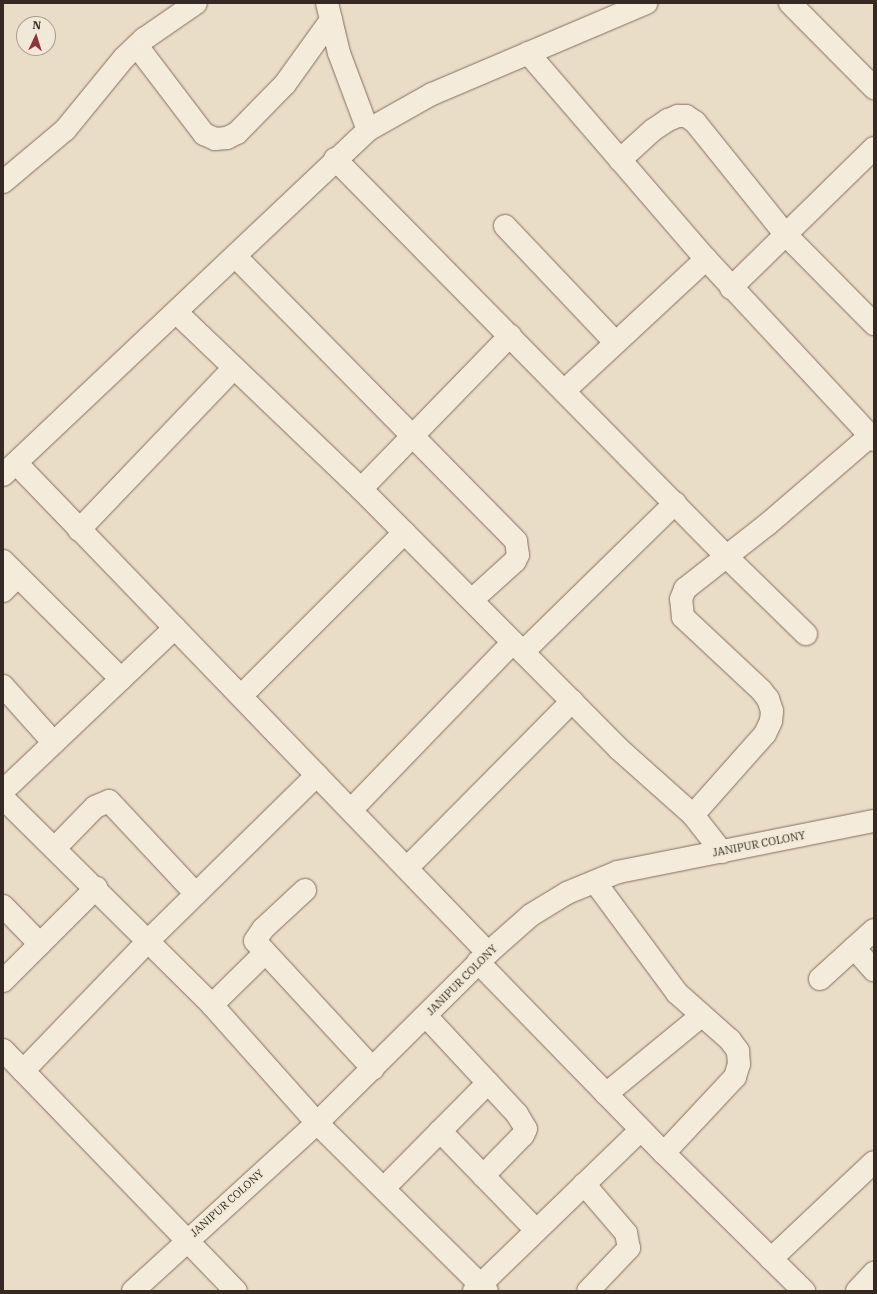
<!DOCTYPE html>
<style>
body{margin:0}
#map{position:relative;width:877px;height:1294px;overflow:hidden;background:#eaddc8;font-family:"IBM Plex Serif",serif}
div>[style]{position:absolute}
.roads{filter:drop-shadow(0 0 1px #846f5f) drop-shadow(0 0 1px #846f5f)}
.street>*{height:22px;margin:-11px;padding:0 11px;transform-origin:11px;border-radius:11px;background:#f5ebda}
span{translate:-50% -50%;white-space:nowrap;text-align:center;line-height:1.15;-webkit-text-stroke:4px #f2e8d7;paint-order:stroke}
.street-label{font-size:11px;color:#362921}
.frame{position:absolute;inset:0;border:4px solid #362921;pointer-events:none}
.north{position:absolute;left:16px;top:16px;width:40px;height:40px;box-sizing:border-box;background:#f2e8d7;border:1px solid #a79c8e;border-radius:50%;rotate:4deg;font-size:11px;font-weight:700;line-height:16px;text-align:center;color:#362921}
.north::after{content:'';display:block;margin:auto;width:14px;height:18px;background:#8c353e;clip-path:polygon(50% 0,100% 100%,50% 72%,0 100%)}
</style>
<div id="map">
<div class="roads">
<div class="street">
<div style="left:327px;top:3px;width:51px;rotate:76.5deg"></div>
<div style="left:339px;top:53px;width:82px;rotate:69.4deg"></div>
<div style="left:790px;top:3px;width:120px;rotate:45.3deg"></div>
<div style="left:137px;top:46px;width:111px;rotate:52.7deg"></div>
<div style="left:204px;top:134px;width:12px;rotate:24deg"></div>
<div style="left:215px;top:139px;width:12px;rotate:-5deg"></div>
<div style="left:227px;top:138px;width:11px;rotate:-27deg"></div>
<div style="left:237px;top:133px;width:69px;rotate:-45.6deg"></div>
<div style="left:285px;top:84px;width:79px;rotate:-54.3deg"></div>
<div style="left:528px;top:53px;width:272px;rotate:49.2deg"></div>
<div style="left:706px;top:259px;width:247px;rotate:47.1deg"></div>
<div style="left:335px;top:159px;width:560px;rotate:45.43deg"></div>
<div style="left:728px;top:558px;width:109px;rotate:44.3deg"></div>
<div style="left:620px;top:160px;width:45px;rotate:-42.3deg"></div>
<div style="left:653px;top:130px;width:18px;rotate:-34deg"></div>
<div style="left:668px;top:120px;width:11px;rotate:-22deg"></div>
<div style="left:678px;top:116px;width:8px"></div>
<div style="left:686px;top:116px;width:11px;rotate:34deg"></div>
<div style="left:695px;top:122px;width:144px;rotate:51.2deg"></div>
<div style="left:785px;top:234px;width:127px;rotate:45.3deg"></div>
<div style="left:3px;top:182px;width:81px;rotate:-40deg"></div>
<div style="left:65px;top:130px;width:93px;rotate:-50.7deg"></div>
<div style="left:124px;top:58px;width:28px;rotate:-44deg"></div>
<div style="left:144px;top:39px;width:63px;rotate:-34.7deg"></div>
<div style="left:505px;top:226px;width:160px;rotate:46.5deg"></div>
<div style="left:235px;top:256px;width:400px;rotate:45.4deg"></div>
<div style="left:516px;top:541px;width:14px;rotate:82deg"></div>
<div style="left:518px;top:555px;width:7px;rotate:117deg"></div>
<div style="left:515px;top:561px;width:58px;rotate:137.8deg"></div>
<div style="left:731px;top:288px;width:200px;rotate:-44.4deg"></div>
<div style="left:177px;top:313px;width:255px;rotate:43.7deg"></div>
<div style="left:361px;top:489px;width:366px;rotate:45.2deg"></div>
<div style="left:619px;top:749px;width:99px;rotate:41.7deg"></div>
<div style="left:693px;top:815px;width:47px;rotate:51.9deg"></div>
<div style="left:564px;top:391px;width:194px;rotate:-42.9deg"></div>
<div style="left:16px;top:463px;width:680px;rotate:46.07deg"></div>
<div style="left:3px;top:475px;width:502px;rotate:-43.39deg"></div>
<div style="left:368px;top:130px;width:73px;rotate:-29.4deg"></div>
<div style="left:432px;top:94px;width:233px;rotate:-23deg"></div>
<div style="left:361px;top:489px;width:214px;rotate:-45.8deg"></div>
<div style="left:79px;top:530px;width:224px;rotate:-46.3deg"></div>
<div style="left:3px;top:561px;width:167px;rotate:45deg"></div>
<div style="left:3px;top:591px;width:21px;rotate:-45deg"></div>
<div style="left:523px;top:652px;width:213px;rotate:-44.4deg"></div>
<div style="left:3px;top:686px;width:76px;rotate:48.2deg"></div>
<div style="left:241px;top:696px;width:231px;rotate:-45deg"></div>
<div style="left:3px;top:791px;width:237px;rotate:-43.5deg"></div>
<div style="left:3px;top:798px;width:294px;rotate:44.7deg"></div>
<div style="left:212px;top:1005px;width:158px;rotate:48.3deg"></div>
<div style="left:317px;top:1123px;width:239px;rotate:44.7deg"></div>
<div style="left:351px;top:810px;width:233px;rotate:-46deg"></div>
<div style="left:693px;top:815px;width:108px;rotate:-48.4deg"></div>
<div style="left:765px;top:734px;width:14px;rotate:-65deg"></div>
<div style="left:771px;top:721px;width:10px;rotate:-84deg"></div>
<div style="left:772px;top:711px;width:13px;rotate:-108deg"></div>
<div style="left:768px;top:699px;width:11px;rotate:-128deg"></div>
<div style="left:761px;top:690px;width:107px;rotate:-136.9deg"></div>
<div style="left:683px;top:617px;width:18px;rotate:-96deg"></div>
<div style="left:681px;top:599px;width:11px;rotate:-68deg"></div>
<div style="left:685px;top:589px;width:105px;rotate:-38.1deg"></div>
<div style="left:768px;top:524px;width:135px;rotate:-40.8deg"></div>
<div style="left:55px;top:848px;width:57px;rotate:-45.7deg"></div>
<div style="left:95px;top:807px;width:15px;rotate:-23deg"></div>
<div style="left:109px;top:801px;width:127px;rotate:46.9deg"></div>
<div style="left:407px;top:868px;width:235px;rotate:-45.3deg"></div>
<div style="left:595px;top:882px;width:138px;rotate:53.5deg"></div>
<div style="left:677px;top:993px;width:71px;rotate:41.6deg"></div>
<div style="left:730px;top:1040px;width:14px;rotate:54deg"></div>
<div style="left:738px;top:1051px;width:13px;rotate:86deg"></div>
<div style="left:739px;top:1064px;width:14px;rotate:107deg"></div>
<div style="left:735px;top:1077px;width:104px;rotate:133.1deg"></div>
<div style="left:305px;top:890px;width:57px;rotate:137.1deg"></div>
<div style="left:263px;top:929px;width:14px;rotate:124deg"></div>
<div style="left:255px;top:941px;width:174px;rotate:47.3deg"></div>
<div style="left:3px;top:906px;width:53px;rotate:45.8deg"></div>
<div style="left:854px;top:948px;width:30px;rotate:48deg"></div>
<div style="left:478px;top:962px;width:267px;rotate:45.8deg"></div>
<div style="left:664px;top:1153px;width:197px;rotate:44.6deg"></div>
<div style="left:820px;top:979px;width:73px;rotate:-42.2deg"></div>
<div style="left:3px;top:981px;width:132px;rotate:-45deg"></div>
<div style="left:212px;top:1005px;width:74px;rotate:-44.5deg"></div>
<div style="left:426px;top:1016px;width:134px;rotate:47.1deg"></div>
<div style="left:517px;top:1114px;width:17px;rotate:59deg"></div>
<div style="left:526px;top:1129px;width:7px;rotate:117deg"></div>
<div style="left:523px;top:1135px;width:57px;rotate:134.3deg"></div>
<div style="left:3px;top:1050px;width:335px;rotate:46deg"></div>
<div style="left:23px;top:1071px;width:179px;rotate:-46.1deg"></div>
<div style="left:147px;top:942px;width:238px;rotate:-44.5deg"></div>
<div style="left:606px;top:1094px;width:123px;rotate:-39.4deg"></div>
<div style="left:440px;top:1131px;width:138px;rotate:45.9deg"></div>
<div style="left:584px;top:1184px;width:65px;rotate:49.4deg"></div>
<div style="left:626px;top:1233px;width:15px;rotate:79deg"></div>
<div style="left:629px;top:1248px;width:59px;rotate:133.6deg"></div>
<div style="left:384px;top:1188px;width:148px;rotate:-45.3deg"></div>
<div style="left:771px;top:1259px;width:141px;rotate:-43.3deg"></div>
<div style="left:133px;top:1291px;width:249px;rotate:-42.4deg"></div>
<div style="left:317px;top:1123px;width:241px;rotate:-44.8deg"></div>
<div style="left:488px;top:953px;width:57px;rotate:-41.5deg"></div>
<div style="left:531px;top:915px;width:42px;rotate:-31.4deg"></div>
<div style="left:567px;top:893px;width:55px;rotate:-22.4deg"></div>
<div style="left:618px;top:872px;width:261px;rotate:-11.3deg"></div>
<div style="left:474px;top:1291px;width:232px;rotate:-44deg"></div>
<div style="left:857px;top:1291px;width:25px;rotate:-47deg"></div>
</div>
</div>
<div class="street-label">
<span style="left:759px;top:844px;rotate:-11deg">JANIPUR COLONY</span>
<span style="left:462px;top:980px;rotate:-45deg">JANIPUR COLONY</span>
<span style="left:227px;top:1203px;rotate:-42deg">JANIPUR COLONY</span>
</div>
<div class="frame"></div>
<div class="north">N</div>
</div>
